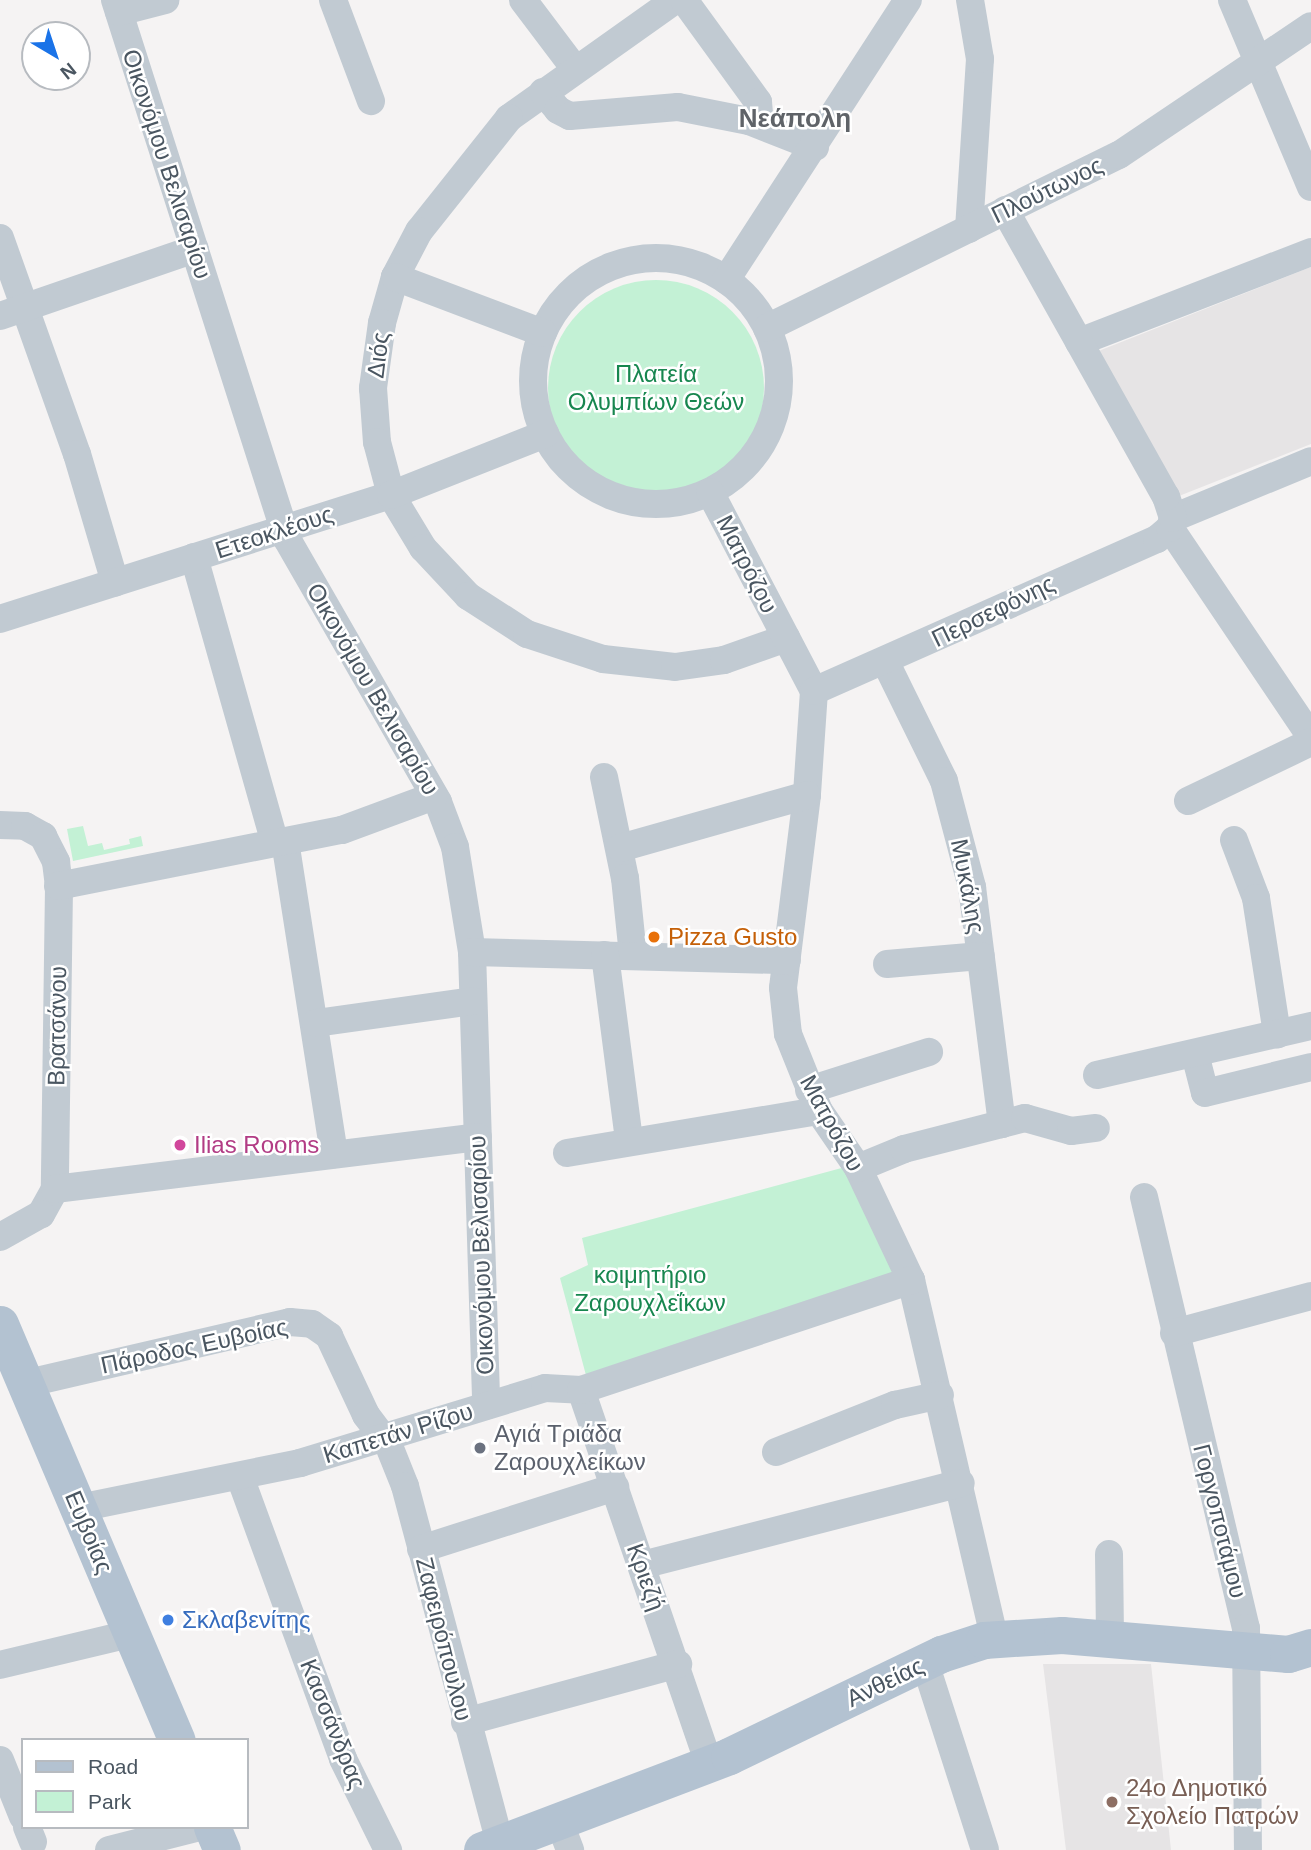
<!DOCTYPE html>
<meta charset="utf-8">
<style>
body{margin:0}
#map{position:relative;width:1311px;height:1850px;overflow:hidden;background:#f5f3f3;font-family:Arial,sans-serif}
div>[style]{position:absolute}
.education>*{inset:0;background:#e6e4e5}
.green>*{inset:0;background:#c3f1d5}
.round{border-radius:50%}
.minor>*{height:28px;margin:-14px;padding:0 14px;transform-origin:14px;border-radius:14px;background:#c1cad2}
.minor>.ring{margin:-14px;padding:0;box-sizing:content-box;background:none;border:28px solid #c1cad2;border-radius:50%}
.major>*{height:37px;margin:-18.5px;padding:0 18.5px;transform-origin:18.5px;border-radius:18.5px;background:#b3c2d1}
.dots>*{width:19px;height:19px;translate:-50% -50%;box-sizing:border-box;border:4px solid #fff;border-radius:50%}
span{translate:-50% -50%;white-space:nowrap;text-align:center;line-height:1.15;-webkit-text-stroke:5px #fff;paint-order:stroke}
.street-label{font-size:24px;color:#4a5661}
.park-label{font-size:24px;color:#17864f}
.food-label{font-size:24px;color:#c56008}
.left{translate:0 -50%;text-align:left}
.hotel-label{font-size:24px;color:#b23c85}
.worship-label{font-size:24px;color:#5b616d}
.shop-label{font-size:24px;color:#366cbe}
.education-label{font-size:24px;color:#785e54}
.neighbourhood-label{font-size:26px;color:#5f6368;font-weight:700}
.legend{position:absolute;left:21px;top:1738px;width:228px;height:91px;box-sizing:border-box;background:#fff;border:2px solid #b7bbc0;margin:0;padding:9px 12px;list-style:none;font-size:21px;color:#4a5661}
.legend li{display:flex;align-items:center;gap:14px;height:35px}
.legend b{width:35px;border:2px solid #b7bbc0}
.north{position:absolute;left:21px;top:21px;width:70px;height:70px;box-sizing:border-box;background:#fff;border:2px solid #b7bbc0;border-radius:50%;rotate:141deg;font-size:19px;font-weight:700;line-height:28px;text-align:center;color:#4a5661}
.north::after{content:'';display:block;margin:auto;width:24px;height:32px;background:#1a73e8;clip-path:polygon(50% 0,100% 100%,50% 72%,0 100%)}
</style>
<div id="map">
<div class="education">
<div style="clip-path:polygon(1311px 267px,1311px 444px,1179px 496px,1096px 352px)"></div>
<div style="clip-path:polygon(1043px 1664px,1151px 1664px,1171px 1850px,1066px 1850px)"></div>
</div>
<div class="green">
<div class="round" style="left:548px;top:280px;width:216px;height:216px"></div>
<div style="clip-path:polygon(83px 826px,88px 846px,102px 843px,104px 850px,130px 844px,129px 839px,141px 836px,143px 846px,73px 861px,67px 829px)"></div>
<div style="clip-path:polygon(849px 1166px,899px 1271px,587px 1379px,560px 1278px,588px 1265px,582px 1238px)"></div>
</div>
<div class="minor">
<div style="left:115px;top:0;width:566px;rotate:72.3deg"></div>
<div style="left:287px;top:539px;width:303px;rotate:60.1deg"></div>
<div style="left:438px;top:802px;width:48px;rotate:69.3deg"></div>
<div style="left:455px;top:847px;width:106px;rotate:80.8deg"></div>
<div style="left:472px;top:952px;width:454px;rotate:88.2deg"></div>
<div style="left:333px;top:0;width:108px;rotate:69.4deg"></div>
<div style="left:523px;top:0;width:86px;rotate:53deg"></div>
<div style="left:675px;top:0;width:204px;rotate:144.6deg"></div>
<div style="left:509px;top:118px;width:144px;rotate:128.5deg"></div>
<div style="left:419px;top:231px;width:52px;rotate:117.6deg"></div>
<div style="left:395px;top:277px;width:48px;rotate:105.8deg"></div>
<div style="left:382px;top:323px;width:66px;rotate:97.9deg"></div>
<div style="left:373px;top:388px;width:54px;rotate:85.8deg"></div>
<div style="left:377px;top:442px;width:55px;rotate:75.2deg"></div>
<div style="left:391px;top:495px;width:62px;rotate:58.9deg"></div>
<div style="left:423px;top:548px;width:66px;rotate:46.8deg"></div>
<div style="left:468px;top:596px;width:70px;rotate:32.8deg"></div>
<div style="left:527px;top:634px;width:80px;rotate:18.2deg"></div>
<div style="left:603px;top:659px;width:72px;rotate:6.3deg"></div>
<div style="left:675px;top:667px;width:49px;rotate:-8.1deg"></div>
<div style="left:724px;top:660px;width:66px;rotate:-19.5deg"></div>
<div style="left:684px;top:0;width:126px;rotate:54deg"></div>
<div style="left:758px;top:102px;width:22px;rotate:85deg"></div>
<div style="left:1232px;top:0;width:203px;rotate:67.1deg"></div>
<div style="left:119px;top:12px;width:48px;rotate:-14.6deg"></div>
<div style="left:543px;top:92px;width:23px;rotate:50deg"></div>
<div style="left:558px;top:110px;width:13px;rotate:27deg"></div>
<div style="left:570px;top:116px;width:108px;rotate:-4.8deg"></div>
<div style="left:678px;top:107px;width:72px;rotate:11.2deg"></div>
<div style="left:749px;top:121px;width:71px;rotate:21.5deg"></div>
<div style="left:969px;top:229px;width:170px;rotate:-86.3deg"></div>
<div style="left:980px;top:59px;width:60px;rotate:-99.6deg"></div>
<div style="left:0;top:238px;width:229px;rotate:70.4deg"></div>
<div style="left:77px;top:454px;width:134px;rotate:73.5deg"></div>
<div class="ring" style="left:533px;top:258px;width:218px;height:218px"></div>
<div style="left:395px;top:277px;width:158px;rotate:20.7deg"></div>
<div style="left:726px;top:280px;width:334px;rotate:-57deg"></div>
<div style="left:0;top:316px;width:206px;rotate:-19deg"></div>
<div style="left:767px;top:328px;width:392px;rotate:-26.2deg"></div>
<div style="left:1119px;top:155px;width:231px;rotate:-33.9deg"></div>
<div style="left:1079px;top:342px;width:249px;rotate:-21.2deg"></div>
<div style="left:710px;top:492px;width:225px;rotate:62.4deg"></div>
<div style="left:814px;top:691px;width:104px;rotate:93.9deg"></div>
<div style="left:807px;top:795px;width:194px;rotate:97.1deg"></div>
<div style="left:783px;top:988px;width:46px;rotate:83.8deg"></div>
<div style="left:788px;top:1034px;width:83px;rotate:68.1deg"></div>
<div style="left:819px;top:1111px;width:69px;rotate:55.6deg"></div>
<div style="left:858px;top:1168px;width:124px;rotate:64.7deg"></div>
<div style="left:911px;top:1280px;width:367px;rotate:76.9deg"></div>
<div style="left:1173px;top:518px;width:149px;rotate:-22.4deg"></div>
<div style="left:1170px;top:528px;width:252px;rotate:56deg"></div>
<div style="left:194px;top:557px;width:297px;rotate:74.2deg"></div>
<div style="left:0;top:619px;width:410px;rotate:-17.6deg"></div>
<div style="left:391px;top:495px;width:166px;rotate:-21.6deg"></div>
<div style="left:886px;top:663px;width:131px;rotate:63.8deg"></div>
<div style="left:944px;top:781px;width:110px;rotate:75.2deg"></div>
<div style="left:972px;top:887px;width:239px;rotate:82.8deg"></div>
<div style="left:814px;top:691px;width:375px;rotate:-23.9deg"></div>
<div style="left:1157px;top:539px;width:17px;rotate:-40deg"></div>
<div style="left:1170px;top:528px;width:10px;rotate:-73deg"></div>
<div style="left:1173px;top:518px;width:22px;rotate:-108deg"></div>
<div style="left:1166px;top:497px;width:329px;rotate:-119.3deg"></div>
<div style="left:604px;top:777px;width:103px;rotate:78.3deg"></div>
<div style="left:625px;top:878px;width:78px;rotate:84.1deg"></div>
<div style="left:1188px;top:801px;width:136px;rotate:-25.6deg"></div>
<div style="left:0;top:825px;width:25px;rotate:2deg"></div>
<div style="left:25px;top:826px;width:21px;rotate:29deg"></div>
<div style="left:43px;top:836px;width:29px;rotate:63deg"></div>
<div style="left:56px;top:862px;width:25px;rotate:83deg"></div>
<div style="left:59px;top:887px;width:302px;rotate:90.8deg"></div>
<div style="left:55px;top:1189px;width:29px;rotate:119deg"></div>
<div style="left:41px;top:1214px;width:47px;rotate:150.7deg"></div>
<div style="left:1234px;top:840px;width:62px;rotate:69.2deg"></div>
<div style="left:1256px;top:898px;width:138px;rotate:81.2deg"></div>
<div style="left:285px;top:841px;width:317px;rotate:81.1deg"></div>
<div style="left:620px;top:848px;width:194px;rotate:-15.8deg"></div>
<div style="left:58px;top:886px;width:289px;rotate:-11.2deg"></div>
<div style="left:342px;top:830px;width:98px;rotate:-20.3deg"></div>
<div style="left:472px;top:952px;width:315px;rotate:1.5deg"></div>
<div style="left:605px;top:955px;width:187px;rotate:82.6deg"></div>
<div style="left:887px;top:964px;width:94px;rotate:-4.9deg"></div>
<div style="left:316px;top:1023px;width:158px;rotate:-8deg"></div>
<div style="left:1195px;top:1054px;width:40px;rotate:75.6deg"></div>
<div style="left:1205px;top:1093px;width:109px;rotate:-13.8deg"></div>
<div style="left:1097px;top:1075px;width:220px;rotate:-12.9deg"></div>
<div style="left:809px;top:1090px;width:126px;rotate:-17.6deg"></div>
<div style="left:567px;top:1153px;width:255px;rotate:-9.5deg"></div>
<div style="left:858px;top:1168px;width:50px;rotate:-22.4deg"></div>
<div style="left:904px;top:1149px;width:125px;rotate:-14.4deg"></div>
<div style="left:1025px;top:1118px;width:48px;rotate:15.8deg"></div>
<div style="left:1071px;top:1131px;width:25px;rotate:-7deg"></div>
<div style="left:55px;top:1189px;width:426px;rotate:-7deg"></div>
<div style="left:1144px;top:1197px;width:443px;rotate:76.7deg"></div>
<div style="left:1246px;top:1628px;width:222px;rotate:89.5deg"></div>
<div style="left:1174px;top:1333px;width:142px;rotate:-15.1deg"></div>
<div style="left:24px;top:1384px;width:273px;rotate:-13.1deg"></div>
<div style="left:290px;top:1322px;width:22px;rotate:5deg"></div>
<div style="left:312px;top:1324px;width:21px;rotate:35deg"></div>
<div style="left:329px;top:1336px;width:87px;rotate:64.9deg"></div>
<div style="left:366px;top:1415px;width:39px;rotate:53deg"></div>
<div style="left:389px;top:1446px;width:43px;rotate:68.2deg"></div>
<div style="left:405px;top:1486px;width:369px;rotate:75.1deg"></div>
<div style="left:581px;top:1390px;width:395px;rotate:71.1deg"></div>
<div style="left:776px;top:1452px;width:128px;rotate:-21.6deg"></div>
<div style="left:895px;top:1405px;width:46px;rotate:-12.5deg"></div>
<div style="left:240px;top:1477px;width:300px;rotate:69.9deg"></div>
<div style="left:343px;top:1759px;width:102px;rotate:63.7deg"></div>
<div style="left:79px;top:1508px;width:226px;rotate:-11.5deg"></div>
<div style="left:300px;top:1463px;width:256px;rotate:-17deg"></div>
<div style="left:545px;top:1388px;width:36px;rotate:3deg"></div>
<div style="left:581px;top:1390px;width:348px;rotate:-18.4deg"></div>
<div style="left:421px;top:1549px;width:204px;rotate:-17.7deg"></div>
<div style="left:1109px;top:1554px;width:84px;rotate:89.3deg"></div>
<div style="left:642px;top:1565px;width:329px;rotate:-14.4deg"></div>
<div style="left:925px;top:1663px;width:196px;rotate:72.2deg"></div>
<div style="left:0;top:1665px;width:137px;rotate:-13.5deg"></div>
<div style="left:465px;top:1722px;width:221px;rotate:-15.2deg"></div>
<div style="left:0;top:1760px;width:61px;rotate:68deg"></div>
<div style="left:559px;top:1821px;width:31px;rotate:69deg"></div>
<div style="left:27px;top:1827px;width:16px;rotate:68deg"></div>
<div style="left:109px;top:1850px;width:94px;rotate:-14.2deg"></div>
</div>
<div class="major">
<div style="left:0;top:1324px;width:452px;rotate:67deg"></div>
<div style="left:212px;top:1827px;width:25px;rotate:67deg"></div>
<div style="left:482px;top:1850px;width:264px;rotate:-20.8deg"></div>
<div style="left:729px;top:1756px;width:235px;rotate:-25.7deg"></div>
<div style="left:941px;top:1654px;width:45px;rotate:-18deg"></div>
<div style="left:984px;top:1640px;width:78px;rotate:-3.7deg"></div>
<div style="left:1062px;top:1635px;width:227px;rotate:4.8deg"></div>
<div style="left:1288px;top:1654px;width:24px;rotate:-17deg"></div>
</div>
<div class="dots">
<div style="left:654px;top:937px;background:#e8710a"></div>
<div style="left:180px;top:1145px;background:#d1479c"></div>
<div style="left:480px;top:1448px;background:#6b7280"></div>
<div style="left:168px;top:1620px;background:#3f7fe0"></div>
<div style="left:1112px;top:1802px;background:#8d6e63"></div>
</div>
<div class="street-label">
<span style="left:167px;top:164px;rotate:72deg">Οικονόμου Βελισαρίου</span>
<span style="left:1047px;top:190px;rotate:-26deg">Πλούτωνος</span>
<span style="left:378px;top:355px;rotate:-83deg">Διός</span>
<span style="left:274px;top:532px;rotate:-18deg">Ετεοκλέους</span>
<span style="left:747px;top:564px;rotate:63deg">Ματρόζου</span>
<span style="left:993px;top:611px;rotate:-26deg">Περσεφόνης</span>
<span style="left:373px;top:689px;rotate:60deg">Οικονόμου Βελισαρίου</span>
<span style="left:968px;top:886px;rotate:79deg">Μυκάλης</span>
<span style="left:57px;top:1026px;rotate:-89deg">Βρατσάνου</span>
<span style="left:832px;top:1123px;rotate:61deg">Ματρόζου</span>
<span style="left:481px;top:1255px;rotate:-92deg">Οικονόμου Βελισαρίου</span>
<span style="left:194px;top:1346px;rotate:-12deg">Πάροδος Ευβοίας</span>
<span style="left:398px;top:1433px;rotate:-17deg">Καπετάν Ρίζου</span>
<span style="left:1220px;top:1521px;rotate:76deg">Γοργοποτάμου</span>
<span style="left:89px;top:1532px;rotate:67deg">Ευβοίας</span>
<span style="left:646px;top:1577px;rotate:70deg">Κριεζή</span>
<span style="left:444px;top:1639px;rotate:76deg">Ζαφειρόπουλου</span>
<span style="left:885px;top:1682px;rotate:-26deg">Ανθείας</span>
<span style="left:333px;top:1724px;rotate:68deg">Κασσάνδρας</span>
</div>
<div class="park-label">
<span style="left:656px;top:388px">Πλατεία<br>Ολυμπίων Θεών</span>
<span style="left:650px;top:1289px">κοιμητήριο<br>Ζαρουχλεΐκων</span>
</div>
<div class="food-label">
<span class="left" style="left:668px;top:937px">Pizza Gusto</span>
</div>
<div class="hotel-label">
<span class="left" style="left:194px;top:1145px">Ilias Rooms</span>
</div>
<div class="worship-label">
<span class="left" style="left:494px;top:1448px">Αγιά Τριάδα<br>Ζαρουχλείκων</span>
</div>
<div class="shop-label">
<span class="left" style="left:182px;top:1620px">Σκλαβενίτης</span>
</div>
<div class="education-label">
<span class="left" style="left:1126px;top:1802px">24ο Δημοτικό<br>Σχολείο Πατρών</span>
</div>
<div class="neighbourhood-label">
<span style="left:795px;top:119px">Νεάπολη</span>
</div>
<ul class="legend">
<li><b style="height:9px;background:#b3c2d1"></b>Road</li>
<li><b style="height:19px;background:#c3f1d5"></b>Park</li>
</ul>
<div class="north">N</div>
</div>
